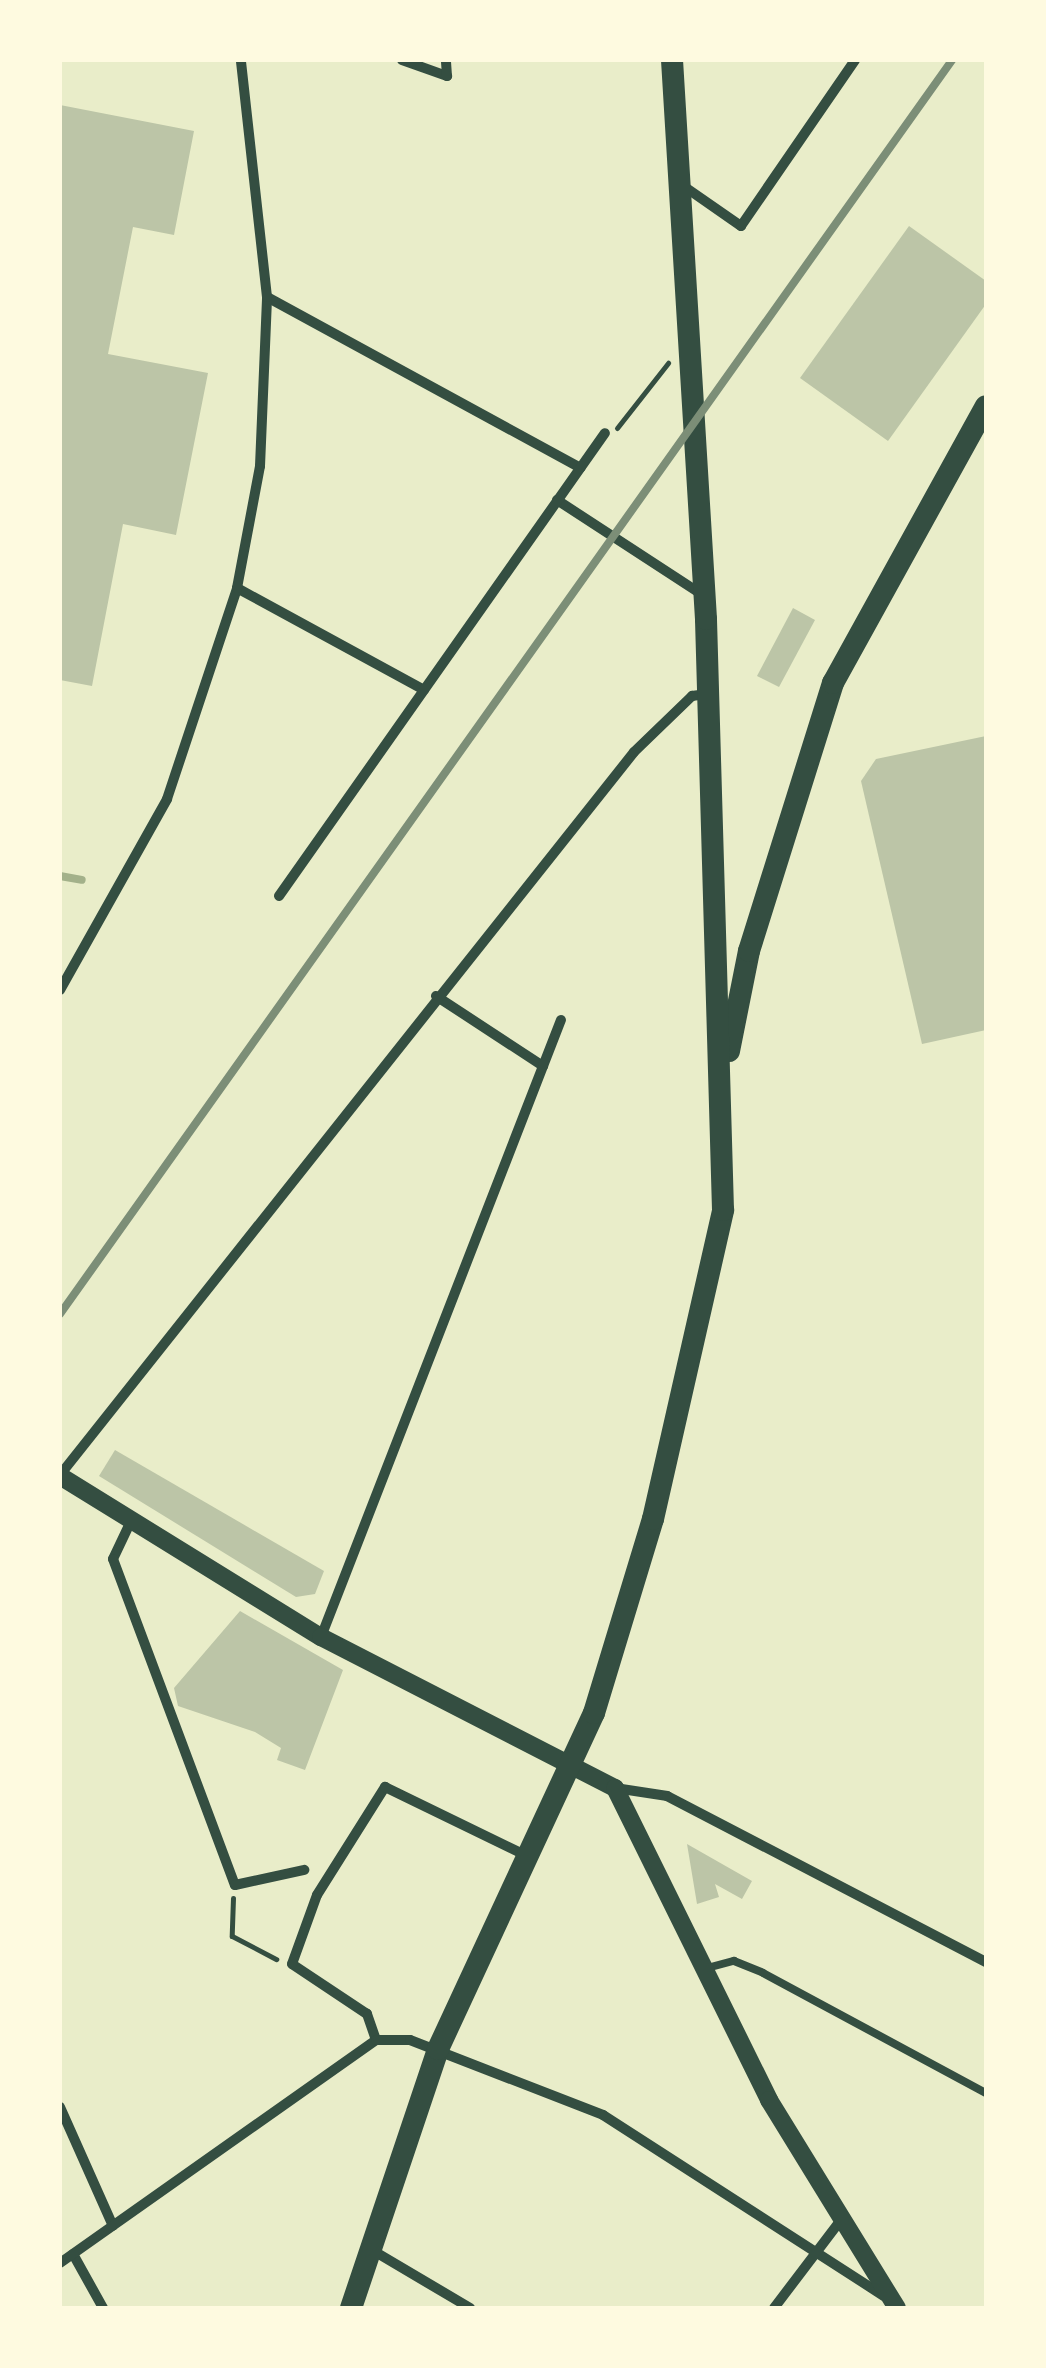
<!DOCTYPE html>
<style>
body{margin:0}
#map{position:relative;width:1046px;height:2368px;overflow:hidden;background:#e9edc9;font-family:Barlow,sans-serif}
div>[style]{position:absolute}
.stream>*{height:8px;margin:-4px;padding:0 4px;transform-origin:4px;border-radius:4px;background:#a3b18a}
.building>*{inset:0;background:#bcc5a7}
.path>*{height:5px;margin:-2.5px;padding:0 2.5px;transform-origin:2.5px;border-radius:2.5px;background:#344e41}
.service>*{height:8px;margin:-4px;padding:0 4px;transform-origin:4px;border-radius:4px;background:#344e41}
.minor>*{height:10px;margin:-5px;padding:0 5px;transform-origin:5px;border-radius:5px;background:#344e41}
.tertiary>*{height:18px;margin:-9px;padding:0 9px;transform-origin:9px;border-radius:9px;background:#344e41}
.primary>*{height:22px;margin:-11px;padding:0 11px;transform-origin:11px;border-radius:11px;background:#344e41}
.rail>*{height:8px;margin:-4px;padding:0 4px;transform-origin:4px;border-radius:4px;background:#7c8e77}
span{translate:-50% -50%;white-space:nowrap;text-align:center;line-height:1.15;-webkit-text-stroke:10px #fefae0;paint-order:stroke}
.frame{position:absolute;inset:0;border:62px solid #fefae0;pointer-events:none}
</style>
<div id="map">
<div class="stream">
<div style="left:60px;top:876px;width:22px;rotate:10deg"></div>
</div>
<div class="building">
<div style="clip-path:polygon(60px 105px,194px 131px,174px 235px,133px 227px,108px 354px,208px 373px,176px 535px,123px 524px,92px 686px,60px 680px)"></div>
<div style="clip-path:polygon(909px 226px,986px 281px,986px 304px,888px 441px,800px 378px)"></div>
<div style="clip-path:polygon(793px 608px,815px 620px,779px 687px,757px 676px)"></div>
<div style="clip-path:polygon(986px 736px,986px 1030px,922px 1044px,861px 781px,876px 759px)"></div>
<div style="clip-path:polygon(115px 1450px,324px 1571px,315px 1594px,296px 1597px,99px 1476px)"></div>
<div style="clip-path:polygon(240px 1611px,343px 1670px,305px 1770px,277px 1760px,281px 1748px,255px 1732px,178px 1706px,174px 1688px)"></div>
<div style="clip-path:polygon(687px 1844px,752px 1881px,742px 1899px,715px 1884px,719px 1897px,697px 1904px)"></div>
</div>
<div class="path">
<div style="left:617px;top:428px;width:83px;rotate:-51.9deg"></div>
<div style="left:233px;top:1898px;width:38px;rotate:92deg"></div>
<div style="left:232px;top:1936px;width:50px;rotate:27.6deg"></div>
</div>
<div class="service">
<div style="left:707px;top:1968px;width:28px;rotate:-15deg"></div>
<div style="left:734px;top:1961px;width:31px;rotate:22deg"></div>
<div style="left:763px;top:1973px;width:253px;rotate:28.3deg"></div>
</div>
<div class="minor">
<div style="left:402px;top:60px;width:48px;rotate:19.6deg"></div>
<div style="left:447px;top:76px;width:16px;rotate:-94deg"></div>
<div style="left:682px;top:185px;width:72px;rotate:34.8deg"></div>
<div style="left:741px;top:226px;width:201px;rotate:-55.5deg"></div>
<div style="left:267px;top:297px;width:357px;rotate:28.6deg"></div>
<div style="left:557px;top:500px;width:176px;rotate:33.1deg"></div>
<div style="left:237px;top:588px;width:213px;rotate:28.6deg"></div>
<div style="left:279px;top:896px;width:566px;rotate:-54.85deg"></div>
<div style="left:60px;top:990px;width:219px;rotate:-60.7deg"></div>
<div style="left:167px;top:799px;width:222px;rotate:-71.6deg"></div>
<div style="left:237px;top:588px;width:124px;rotate:-79.3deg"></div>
<div style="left:260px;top:466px;width:169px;rotate:-87.6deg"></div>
<div style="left:267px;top:297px;width:238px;rotate:-96.3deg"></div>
<div style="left:436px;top:996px;width:128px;rotate:33.2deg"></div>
<div style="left:60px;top:1475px;width:923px;rotate:-51.55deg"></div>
<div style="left:634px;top:752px;width:81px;rotate:-44deg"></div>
<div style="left:692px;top:696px;width:15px;rotate:-8deg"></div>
<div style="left:131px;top:1521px;width:42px;rotate:115.3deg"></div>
<div style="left:113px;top:1559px;width:348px;rotate:69.5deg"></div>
<div style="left:235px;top:1885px;width:71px;rotate:-12.3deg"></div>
<div style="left:321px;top:1637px;width:662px;rotate:-68.75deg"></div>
<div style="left:615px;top:1788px;width:53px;rotate:8.7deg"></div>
<div style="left:667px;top:1796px;width:360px;rotate:27.5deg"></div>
<div style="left:376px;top:2040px;width:28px;rotate:-109deg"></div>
<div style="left:367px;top:2014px;width:90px;rotate:-146.3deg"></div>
<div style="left:292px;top:1964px;width:73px;rotate:-70.1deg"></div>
<div style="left:317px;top:1895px;width:128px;rotate:-57.8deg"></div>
<div style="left:385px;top:1787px;width:158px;rotate:25.9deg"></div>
<div style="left:60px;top:2107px;width:130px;rotate:66deg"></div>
<div style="left:372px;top:2250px;width:114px;rotate:30.6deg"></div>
<div style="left:73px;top:2254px;width:62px;rotate:60.9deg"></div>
<div style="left:60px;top:2263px;width:387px;rotate:-35.2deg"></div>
<div style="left:376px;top:2040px;width:34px"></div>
<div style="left:410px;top:2040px;width:207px;rotate:21.2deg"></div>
<div style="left:603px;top:2115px;width:334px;rotate:32.8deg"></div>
<div style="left:774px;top:2308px;width:109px;rotate:-52.8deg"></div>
</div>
<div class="tertiary">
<div style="left:60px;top:1476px;width:307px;rotate:31.7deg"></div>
<div style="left:321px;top:1637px;width:331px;rotate:27.2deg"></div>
<div style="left:615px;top:1788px;width:348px;rotate:63.7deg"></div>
<div style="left:769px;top:2100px;width:244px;rotate:58.4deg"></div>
</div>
<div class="primary">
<div style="left:729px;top:1051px;width:102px;rotate:-78.7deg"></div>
<div style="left:749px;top:951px;width:281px;rotate:-72.6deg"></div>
<div style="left:833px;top:683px;width:316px;rotate:-61.1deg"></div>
<div style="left:351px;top:2308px;width:273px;rotate:-71.4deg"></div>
<div style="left:438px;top:2049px;width:370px;rotate:-65.1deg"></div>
<div style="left:594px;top:1713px;width:203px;rotate:-73.1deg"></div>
<div style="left:653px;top:1519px;width:317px;rotate:-77.2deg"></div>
<div style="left:723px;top:1210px;width:591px;rotate:-91.65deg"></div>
<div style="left:706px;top:619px;width:560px;rotate:-93.48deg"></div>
</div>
<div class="rail">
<div style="left:60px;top:1314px;width:1539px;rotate:-54.57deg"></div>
</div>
<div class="frame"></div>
</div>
